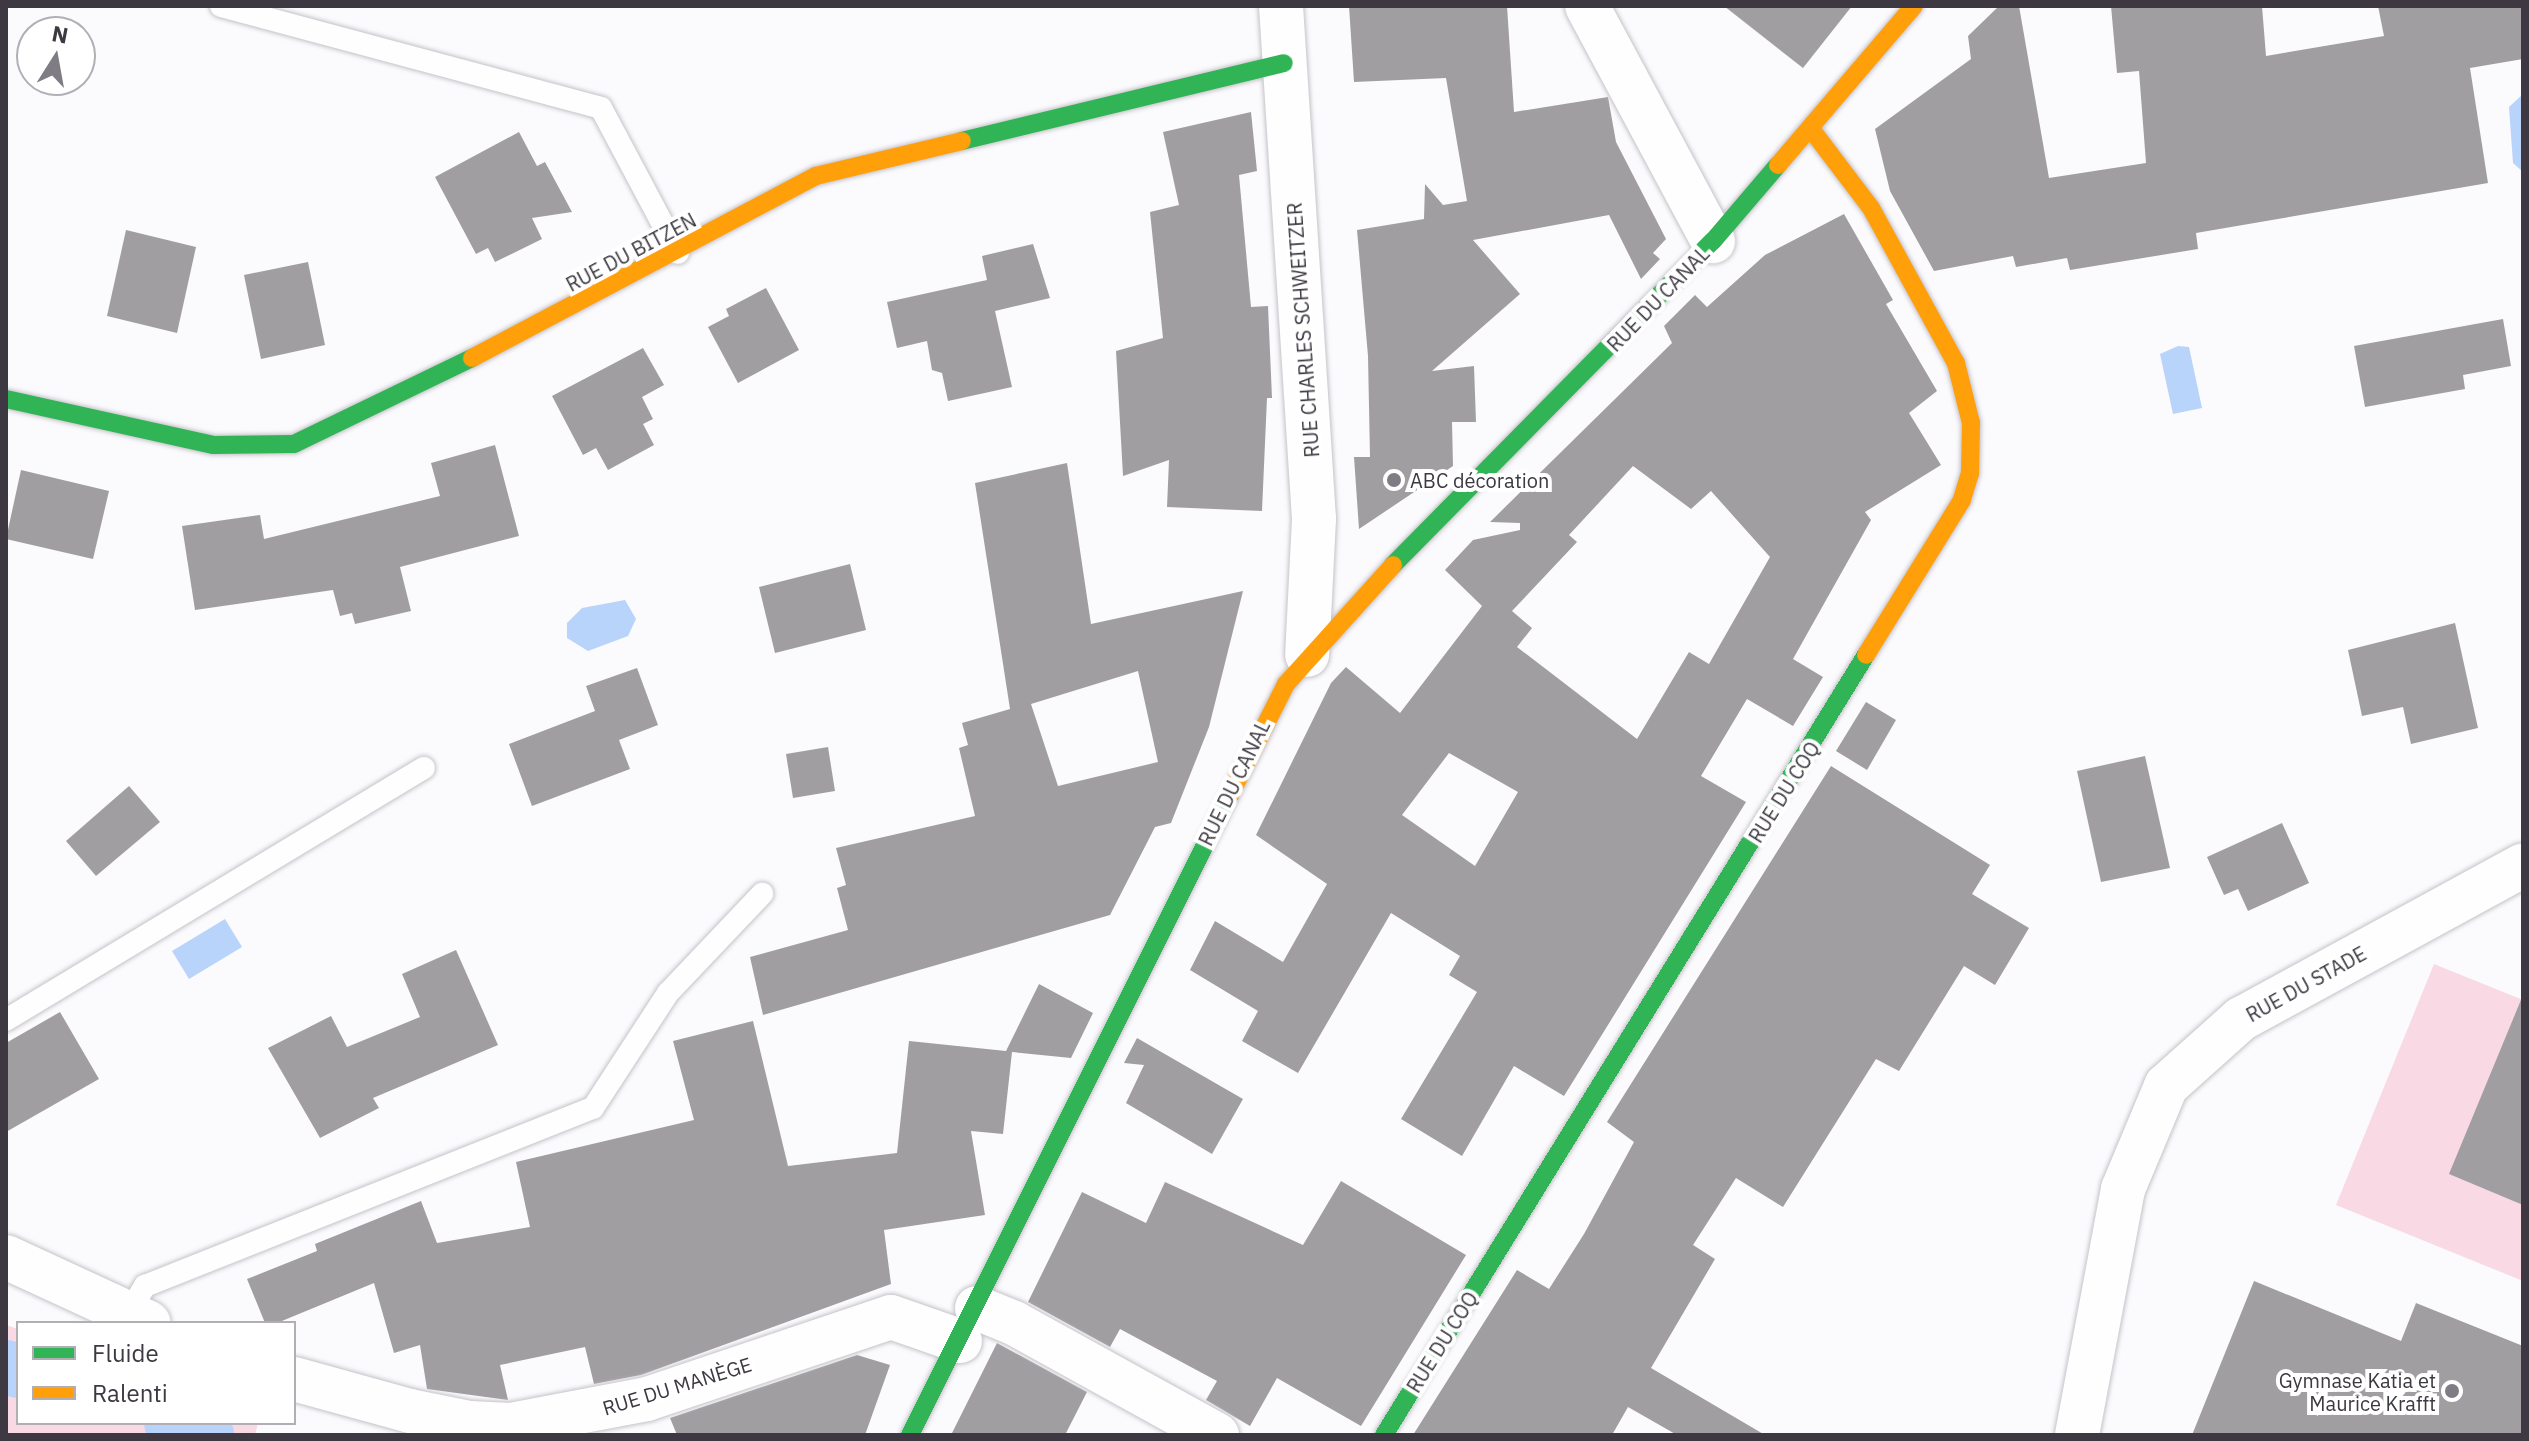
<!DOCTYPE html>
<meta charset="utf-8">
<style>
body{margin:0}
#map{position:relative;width:2529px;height:1441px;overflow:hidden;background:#fbfafd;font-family:"IBM Plex Sans",sans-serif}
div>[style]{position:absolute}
.green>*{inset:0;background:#f9dae4}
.water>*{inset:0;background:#b9d4fa}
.canal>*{height:54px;margin:-27px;padding:0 27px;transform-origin:27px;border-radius:27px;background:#b9d4fa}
.building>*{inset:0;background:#a19ea2}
.roads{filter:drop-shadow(0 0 2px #c5c3c8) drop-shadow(0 0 2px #c5c3c8)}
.lane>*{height:22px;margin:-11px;padding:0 11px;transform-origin:11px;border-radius:11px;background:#fefeff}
.street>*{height:44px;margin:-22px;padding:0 22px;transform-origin:22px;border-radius:22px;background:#fefeff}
.fast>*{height:18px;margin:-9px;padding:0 9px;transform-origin:9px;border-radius:9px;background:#30b455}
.slow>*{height:18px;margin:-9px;padding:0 9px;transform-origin:9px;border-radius:9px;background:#ff9f0a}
.dots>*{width:22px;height:22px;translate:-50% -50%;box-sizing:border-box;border:4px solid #fff;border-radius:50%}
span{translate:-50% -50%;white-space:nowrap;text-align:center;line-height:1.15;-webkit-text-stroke:8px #fff;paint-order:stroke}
.street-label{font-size:20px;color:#3d3841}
.poi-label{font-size:20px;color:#3d3841}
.left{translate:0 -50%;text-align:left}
.right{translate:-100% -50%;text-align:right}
.frame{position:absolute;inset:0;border:8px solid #3d3841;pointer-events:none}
.legend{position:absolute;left:16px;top:1321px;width:280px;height:104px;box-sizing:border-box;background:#fff;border:2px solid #b1afb3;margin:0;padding:10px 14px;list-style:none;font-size:24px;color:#3d3841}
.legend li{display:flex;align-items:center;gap:16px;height:40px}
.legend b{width:40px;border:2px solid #b1afb3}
.north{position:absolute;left:16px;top:16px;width:80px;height:80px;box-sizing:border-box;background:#fff;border:2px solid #b1afb3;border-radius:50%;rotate:11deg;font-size:22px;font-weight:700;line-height:32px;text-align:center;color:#3d3841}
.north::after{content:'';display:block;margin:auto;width:28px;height:36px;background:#807c83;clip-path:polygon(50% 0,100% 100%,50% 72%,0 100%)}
</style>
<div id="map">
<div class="green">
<div style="clip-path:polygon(2434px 964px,2523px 1000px,2523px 1281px,2336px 1205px)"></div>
<div style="clip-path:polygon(6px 1325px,18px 1329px,18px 1423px,258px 1423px,255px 1435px,6px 1435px)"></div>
</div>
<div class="water">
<div style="clip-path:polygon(2523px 94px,2523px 172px,2513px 163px,2509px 107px)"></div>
<div style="clip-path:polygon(2178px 346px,2189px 347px,2202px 408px,2173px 414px,2160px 354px)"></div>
<div style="clip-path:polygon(625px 600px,636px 619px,628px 636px,588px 651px,567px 638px,567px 623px,582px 608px)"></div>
<div style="clip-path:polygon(225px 919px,242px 947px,189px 979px,172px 951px)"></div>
</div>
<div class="canal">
<div style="left:6px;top:1367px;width:13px;rotate:18deg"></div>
<div style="left:171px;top:1423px;width:38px;rotate:18deg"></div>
</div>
<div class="building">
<div style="clip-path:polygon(1349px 6px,1507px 6px,1514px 112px,1608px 97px,1616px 142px,1666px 239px,1653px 253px,1660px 259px,1641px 279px,1609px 215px,1473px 240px,1520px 294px,1432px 371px,1474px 366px,1476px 422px,1452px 422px,1453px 466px,1359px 529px,1354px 457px,1370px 457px,1368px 356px,1357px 230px,1424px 219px,1425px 184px,1443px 205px,1467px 201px,1446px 78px,1354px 82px)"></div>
<div style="clip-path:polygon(1724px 6px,1852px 6px,1803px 68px)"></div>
<div style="clip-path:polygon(1999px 6px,2019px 6px,2049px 178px,2146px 163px,2139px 71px,2117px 73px,2111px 6px,2262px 6px,2266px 56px,2384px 36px,2378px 6px,2523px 6px,2523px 59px,2470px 68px,2488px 183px,2196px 233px,2198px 249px,2070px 270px,2067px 258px,2016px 267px,2013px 256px,1934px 271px,1890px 191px,1875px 129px,1971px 59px,1968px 36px)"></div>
<div style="clip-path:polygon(1251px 112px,1257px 171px,1239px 175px,1251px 307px,1268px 306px,1272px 398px,1267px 398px,1262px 511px,1167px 507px,1169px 460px,1123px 476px,1116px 351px,1163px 338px,1150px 212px,1179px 205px,1163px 132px)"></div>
<div style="clip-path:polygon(519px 132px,537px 166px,545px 162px,572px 212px,532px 218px,542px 239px,495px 262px,488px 248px,476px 254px,435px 177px)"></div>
<div style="clip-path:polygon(evenodd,1844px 214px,1893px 300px,1886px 304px,1937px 391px,1909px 413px,1941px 465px,1865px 512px,1871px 520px,1793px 659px,1823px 677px,1793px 726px,1747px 699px,1701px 776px,1746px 802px,1564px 1096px,1514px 1066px,1462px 1156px,1401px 1119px,1477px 992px,1449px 975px,1460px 956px,1391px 913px,1298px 1073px,1242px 1041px,1258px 1011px,1190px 970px,1215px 921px,1283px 962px,1327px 884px,1256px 835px,1331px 683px,1346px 667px,1400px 713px,1482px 606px,1445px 570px,1473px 540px,1520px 530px,1520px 523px,1490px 522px,1672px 343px,1664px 326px,1695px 295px,1707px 307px,1765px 255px,1844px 214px,1633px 466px,1691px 509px,1711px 491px,1770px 557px,1709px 664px,1689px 652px,1637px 739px,1517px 647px,1532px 628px,1512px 611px,1577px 542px,1569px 535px,1633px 466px,1844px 214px,1449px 753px,1518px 792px,1475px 866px,1402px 815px,1449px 753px)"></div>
<div style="clip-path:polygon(126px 230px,196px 247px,177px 333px,107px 316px)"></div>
<div style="clip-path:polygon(1033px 244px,1050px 298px,995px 311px,1012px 387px,948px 401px,942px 373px,932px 370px,927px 341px,897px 348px,887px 302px,987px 280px,982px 256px)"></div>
<div style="clip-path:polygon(308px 262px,325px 345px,261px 359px,244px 275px)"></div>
<div style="clip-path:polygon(766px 288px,799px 350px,738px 383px,708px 327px,729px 316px,726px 309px)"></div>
<div style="clip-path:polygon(2503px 319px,2511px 366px,2463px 375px,2465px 389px,2365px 407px,2354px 346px)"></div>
<div style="clip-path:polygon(643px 348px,664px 385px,642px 397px,653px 419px,643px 424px,654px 445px,608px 470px,596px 448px,583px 455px,552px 396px)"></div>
<div style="clip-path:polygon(495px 445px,519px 536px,400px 567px,411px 611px,355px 624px,352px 613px,340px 616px,333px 590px,195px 610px,182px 526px,260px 515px,264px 539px,440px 496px,431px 463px)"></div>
<div style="clip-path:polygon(evenodd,1067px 463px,1091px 624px,1243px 591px,1209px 727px,1171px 823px,1155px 827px,1110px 915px,763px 1015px,750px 957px,848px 930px,837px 888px,846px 885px,836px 848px,975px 816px,959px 748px,968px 745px,962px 723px,1010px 709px,975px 483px,1067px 463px,1138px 671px,1158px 762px,1058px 786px,1031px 704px,1138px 671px)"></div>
<div style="clip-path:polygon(21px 470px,109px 491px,93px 559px,6px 539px)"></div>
<div style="clip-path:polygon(850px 564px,866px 630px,775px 653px,759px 587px)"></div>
<div style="clip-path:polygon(2455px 623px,2478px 728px,2411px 744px,2403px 707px,2362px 716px,2348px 650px)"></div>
<div style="clip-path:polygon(637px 668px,658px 725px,619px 740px,630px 769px,532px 806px,509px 744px,595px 711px,586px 686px)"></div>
<div style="clip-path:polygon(1866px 702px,1896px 720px,1867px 770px,1836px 751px)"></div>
<div style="clip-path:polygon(828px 747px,835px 791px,793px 798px,786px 754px)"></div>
<div style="clip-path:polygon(2145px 756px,2170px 868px,2101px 882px,2077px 771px)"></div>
<div style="clip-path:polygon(1831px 766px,1990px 865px,1972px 894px,2029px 928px,1995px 985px,1964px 966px,1899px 1071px,1876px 1059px,1783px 1207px,1736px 1178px,1693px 1245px,1715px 1259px,1651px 1368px,1765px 1435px,1677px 1435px,1628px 1407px,1612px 1435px,1413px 1435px,1517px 1270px,1549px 1289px,1584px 1234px,1634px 1142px,1607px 1122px)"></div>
<div style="clip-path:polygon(129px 786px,160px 822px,96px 876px,66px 841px)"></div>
<div style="clip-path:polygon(2282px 823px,2309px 883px,2248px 911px,2238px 889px,2224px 895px,2207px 857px)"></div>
<div style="clip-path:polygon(456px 950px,498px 1045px,373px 1098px,379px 1108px,320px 1138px,268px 1048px,331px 1016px,347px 1047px,420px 1017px,402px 974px)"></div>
<div style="clip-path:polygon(1039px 984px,1093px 1013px,1071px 1058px,1012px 1052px,1003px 1134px,971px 1131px,985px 1215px,884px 1230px,891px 1284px,641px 1375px,594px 1384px,585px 1347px,500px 1365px,508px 1400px,427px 1389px,420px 1345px,394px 1353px,374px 1283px,277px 1323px,265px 1323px,247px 1279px,317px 1251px,315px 1244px,421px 1201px,437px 1243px,530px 1227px,516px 1162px,694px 1120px,673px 1041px,753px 1021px,788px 1166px,897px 1153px,909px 1041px,1006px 1051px)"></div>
<div style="clip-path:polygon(2523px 995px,2523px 1205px,2449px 1174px)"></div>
<div style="clip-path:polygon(60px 1012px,99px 1079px,6px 1132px,6px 1043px)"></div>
<div style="clip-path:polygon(1137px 1038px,1243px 1099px,1212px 1154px,1126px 1103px,1144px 1065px,1124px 1063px)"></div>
<div style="clip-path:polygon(1341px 1181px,1466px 1255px,1361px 1426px,1277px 1378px,1250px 1426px,1206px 1400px,1217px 1381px,1120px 1329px,1110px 1347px,1028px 1302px,1082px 1192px,1146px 1223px,1165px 1182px,1303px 1245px)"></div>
<div style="clip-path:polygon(2254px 1281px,2401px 1341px,2416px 1303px,2523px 1346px,2523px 1435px,2192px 1435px)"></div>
<div style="clip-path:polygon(997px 1343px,1087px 1392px,1065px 1435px,951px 1435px)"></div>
<div style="clip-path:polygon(857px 1355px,890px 1365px,865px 1435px,677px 1435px,670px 1418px)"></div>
</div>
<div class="roads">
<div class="lane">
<div style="left:221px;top:6px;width:393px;rotate:15deg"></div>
<div style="left:601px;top:108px;width:164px;rotate:62deg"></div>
<div style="left:6px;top:1020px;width:488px;rotate:-31.1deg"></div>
<div style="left:128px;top:1314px;width:33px;rotate:-59deg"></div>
<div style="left:145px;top:1286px;width:482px;rotate:-21.7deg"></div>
<div style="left:593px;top:1108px;width:137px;rotate:-56.9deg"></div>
<div style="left:668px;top:993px;width:137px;rotate:-46.5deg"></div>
</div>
<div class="street">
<div style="left:1281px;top:6px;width:514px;rotate:86.32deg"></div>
<div style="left:1314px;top:519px;width:136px;rotate:92.9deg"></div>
<div style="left:1587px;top:6px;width:267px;rotate:61.8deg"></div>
<div style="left:6px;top:1257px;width:157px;rotate:24.8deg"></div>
<div style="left:977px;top:1308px;width:40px;rotate:22deg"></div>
<div style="left:1014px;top:1323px;width:232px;rotate:28.9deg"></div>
<div style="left:294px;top:1379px;width:120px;rotate:15.4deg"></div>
<div style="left:410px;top:1411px;width:61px;rotate:11.3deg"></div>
<div style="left:470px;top:1423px;width:40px;rotate:2.9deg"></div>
<div style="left:510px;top:1425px;width:139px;rotate:-10.7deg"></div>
<div style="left:647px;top:1399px;width:257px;rotate:-18.6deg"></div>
<div style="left:891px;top:1317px;width:73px;rotate:19.2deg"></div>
<div style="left:2077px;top:1435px;width:250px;rotate:-79.4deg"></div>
<div style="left:2123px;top:1189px;width:112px;rotate:-67.3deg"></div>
<div style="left:2166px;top:1086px;width:101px;rotate:-41.8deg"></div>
<div style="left:2241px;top:1019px;width:321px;rotate:-28.6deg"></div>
</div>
<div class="fast">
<div style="left:962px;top:141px;width:331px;rotate:-13.6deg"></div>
<div style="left:6px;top:399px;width:213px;rotate:12.5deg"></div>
<div style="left:214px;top:445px;width:80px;rotate:-0.7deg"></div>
<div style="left:294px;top:444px;width:198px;rotate:-25.8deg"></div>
<div style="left:1393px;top:565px;width:455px;rotate:-45.4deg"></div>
<div style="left:1713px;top:241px;width:100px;rotate:-49.5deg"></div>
<div style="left:910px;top:1435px;width:716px;rotate:-63.43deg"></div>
<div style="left:1384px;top:1435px;width:917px;rotate:-58.29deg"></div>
</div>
<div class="slow">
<div style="left:1811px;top:129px;width:99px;rotate:52.8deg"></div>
<div style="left:1871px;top:208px;width:177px;rotate:61.3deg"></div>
<div style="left:1956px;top:363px;width:62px;rotate:76deg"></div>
<div style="left:1971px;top:423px;width:50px;rotate:91.1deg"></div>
<div style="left:1970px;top:473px;width:28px;rotate:107deg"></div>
<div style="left:1962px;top:500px;width:182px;rotate:121.8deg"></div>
<div style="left:1778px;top:165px;width:209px;rotate:-49.5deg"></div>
<div style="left:472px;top:358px;width:389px;rotate:-27.9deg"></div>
<div style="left:816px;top:176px;width:150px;rotate:-13.5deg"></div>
<div style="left:1230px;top:795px;width:124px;rotate:-63.2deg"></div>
<div style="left:1286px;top:684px;width:160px;rotate:-48deg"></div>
</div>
</div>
<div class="dots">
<div style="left:1394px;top:480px;background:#807c83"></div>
<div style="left:2452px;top:1391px;background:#807c83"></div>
</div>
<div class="street-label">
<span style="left:631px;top:252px;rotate:-28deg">RUE DU BITZEN</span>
<span style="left:1658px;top:299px;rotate:-46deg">RUE DU CANAL</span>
<span style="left:1303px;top:330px;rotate:-94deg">RUE CHARLES SCHWEITZER</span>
<span style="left:1234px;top:783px;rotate:-64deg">RUE DU CANAL</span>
<span style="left:1784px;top:792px;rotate:-58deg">RUE DU COQ</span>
<span style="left:2306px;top:984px;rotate:-29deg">RUE DU STADE</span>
<span style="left:1442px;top:1342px;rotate:-58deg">RUE DU COQ</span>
<span style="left:677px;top:1386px;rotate:-17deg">RUE DU MANÈGE</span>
</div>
<div class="poi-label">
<span class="left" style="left:1410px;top:480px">ABC décoration</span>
<span class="right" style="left:2436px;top:1392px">Gymnase Katia et<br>Maurice Krafft</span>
</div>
<div class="frame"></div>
<ul class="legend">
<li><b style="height:10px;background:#30b455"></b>Fluide</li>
<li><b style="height:10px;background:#ff9f0a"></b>Ralenti</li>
</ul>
<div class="north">N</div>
</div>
